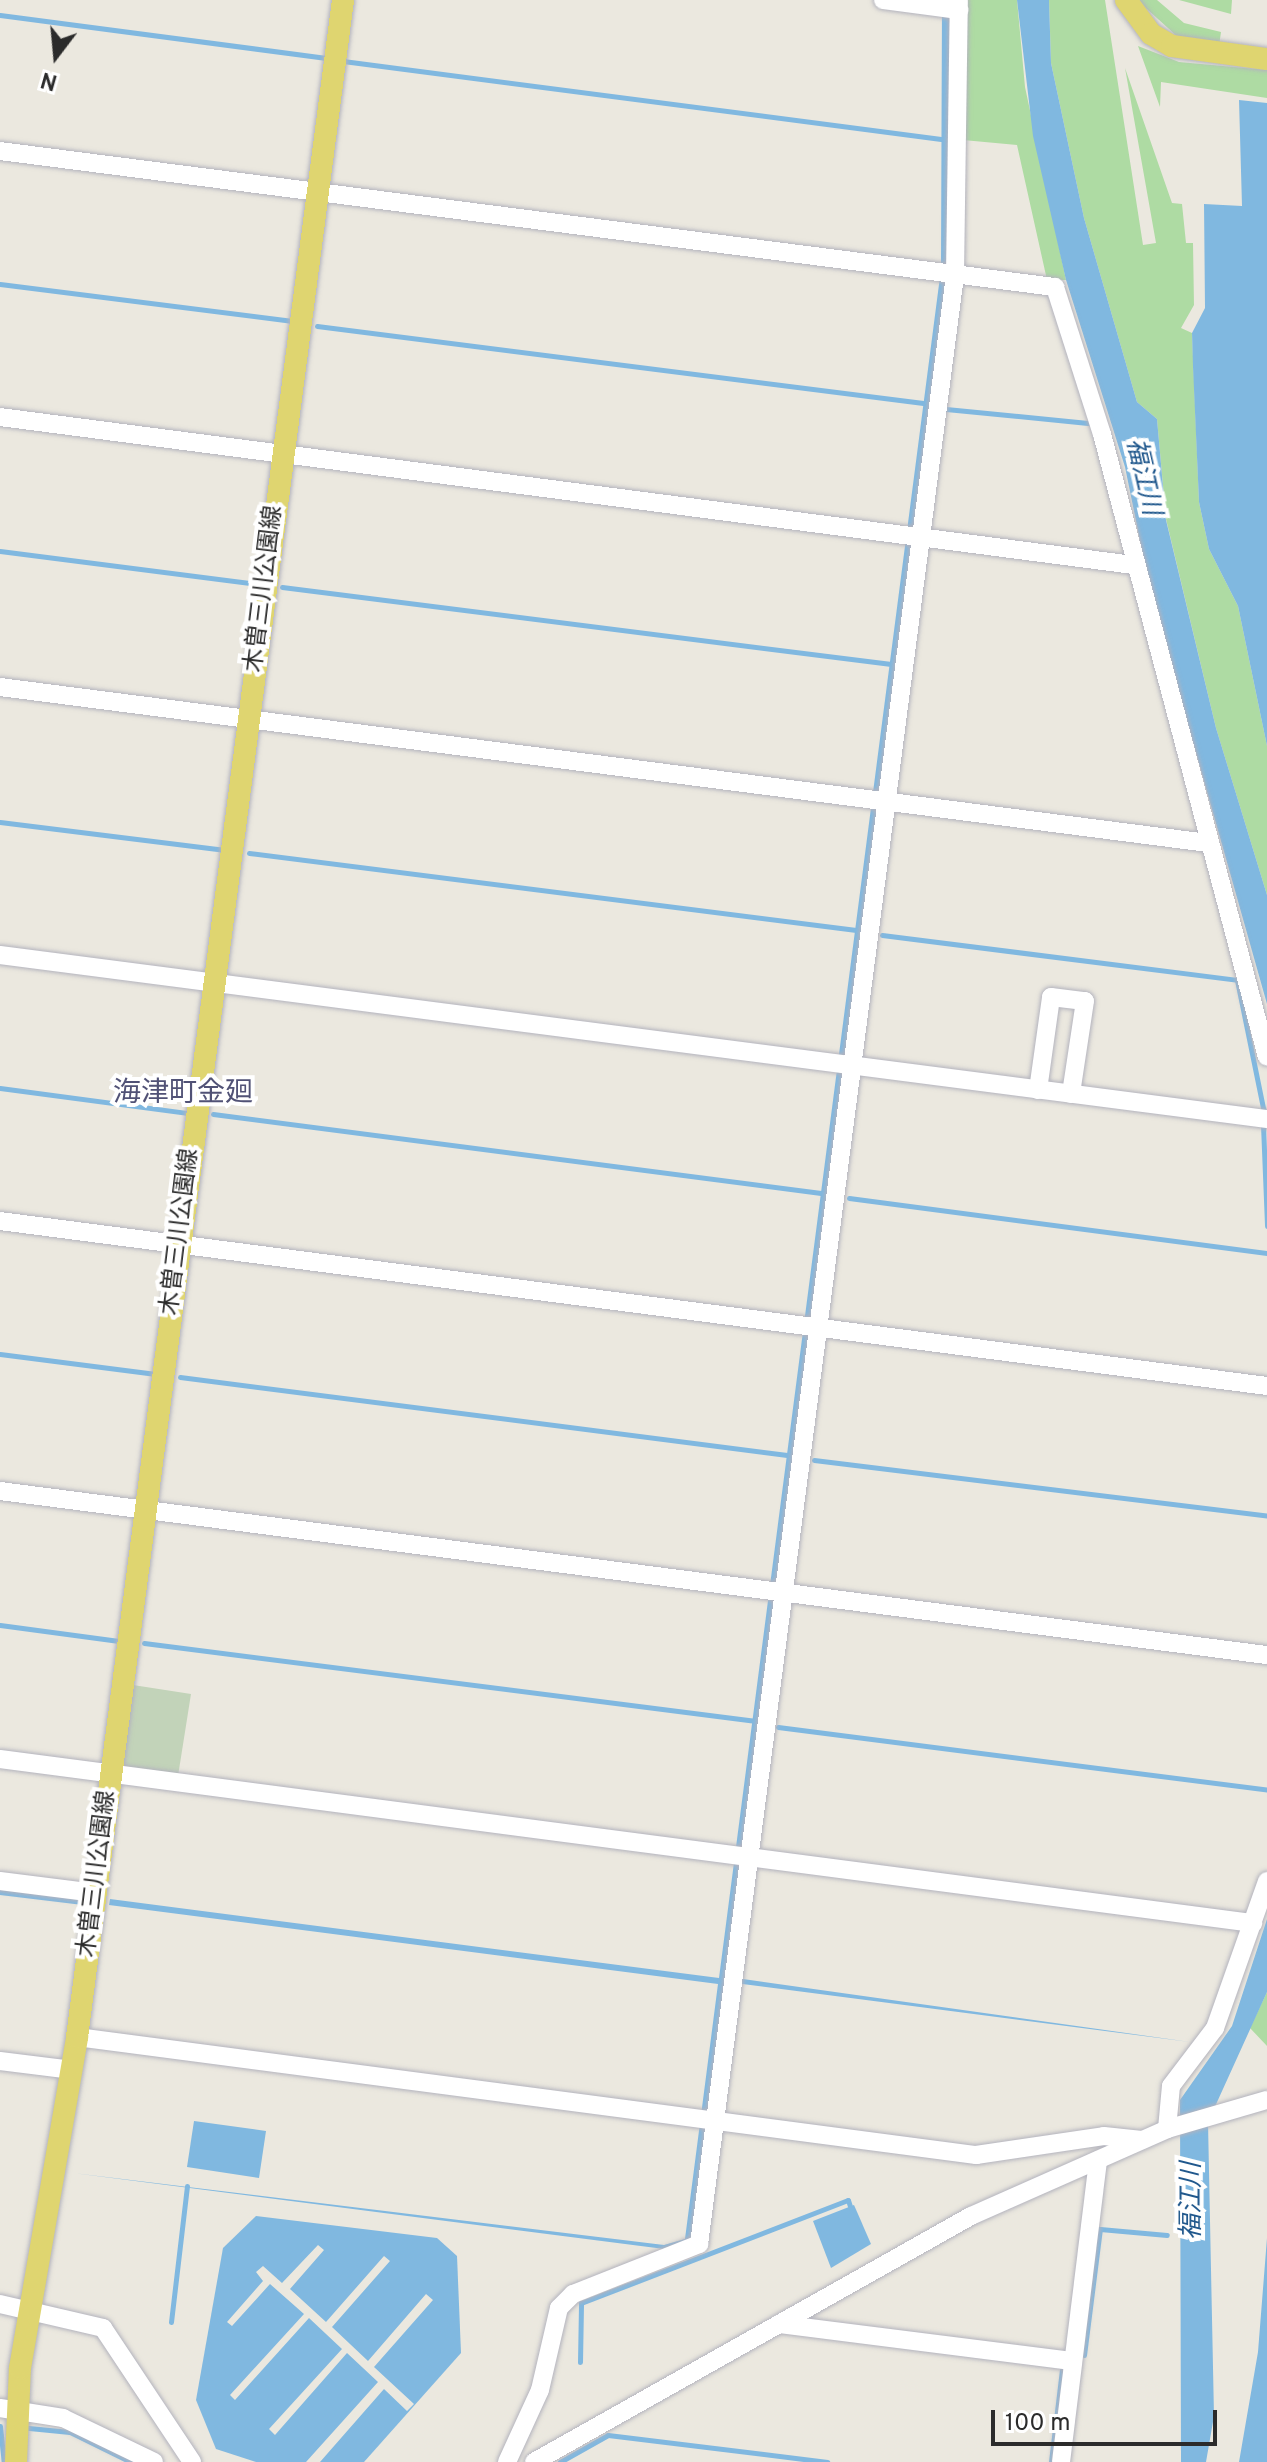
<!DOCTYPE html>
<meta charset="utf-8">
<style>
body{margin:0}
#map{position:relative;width:1267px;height:2462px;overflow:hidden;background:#ebe8df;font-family:Overpass,"Noto Sans JP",sans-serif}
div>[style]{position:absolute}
.green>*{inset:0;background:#aedba3}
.cemetery>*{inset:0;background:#c2d3b9}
.water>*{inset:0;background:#80b8e0}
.pier>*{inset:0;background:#ebe8df}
.stream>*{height:5px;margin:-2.5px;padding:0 2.5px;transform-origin:2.5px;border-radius:2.5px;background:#80b8e0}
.roads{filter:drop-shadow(0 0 2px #b3b3bd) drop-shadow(0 0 2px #b3b3bd)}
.minor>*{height:18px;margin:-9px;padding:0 9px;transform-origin:9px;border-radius:9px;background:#fff}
.major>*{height:22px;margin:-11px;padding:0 11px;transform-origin:11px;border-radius:11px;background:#dfd570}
span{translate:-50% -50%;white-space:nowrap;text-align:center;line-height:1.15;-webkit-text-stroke:8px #fff;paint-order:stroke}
.street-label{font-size:24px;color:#2b2b2b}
.water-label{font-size:26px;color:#1f578c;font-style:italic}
.quarter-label{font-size:28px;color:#515276}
.north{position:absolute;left:16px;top:16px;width:80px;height:80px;-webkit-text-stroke:6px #fff;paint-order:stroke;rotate:196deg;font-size:22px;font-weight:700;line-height:32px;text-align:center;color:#2b2b2b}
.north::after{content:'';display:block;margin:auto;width:28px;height:36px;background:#2b2b2b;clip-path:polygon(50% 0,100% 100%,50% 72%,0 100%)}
.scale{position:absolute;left:991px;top:2410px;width:226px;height:36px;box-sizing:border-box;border:4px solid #2b2b2b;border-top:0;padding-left:10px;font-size:24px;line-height:28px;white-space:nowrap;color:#2b2b2b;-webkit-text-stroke:6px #fff;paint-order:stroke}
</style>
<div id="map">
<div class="green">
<div style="clip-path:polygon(963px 0,1017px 0,1025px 87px,1066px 280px,1047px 280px,1017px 145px,963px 140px)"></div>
<div style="clip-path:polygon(1049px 0,1105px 0,1143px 245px,1156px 243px,1125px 68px,1172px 203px,1182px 204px,1186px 243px,1193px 243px,1194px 305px,1181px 328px,1192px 333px,1199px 502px,1209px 549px,1238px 606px,1267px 746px,1267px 895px,1216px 728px,1166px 519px,1157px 419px,1137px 402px,1084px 218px,1051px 63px)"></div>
<div style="clip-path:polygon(1137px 0,1157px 0,1184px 23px,1221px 32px,1219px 46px,1179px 38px)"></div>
<div style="clip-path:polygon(1179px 0,1232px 0,1231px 14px)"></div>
<div style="clip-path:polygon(1138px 46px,1179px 62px,1267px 70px,1267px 98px,1161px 82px,1160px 107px)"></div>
<div style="clip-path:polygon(1267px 1992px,1267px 2046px,1250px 2028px)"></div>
</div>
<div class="cemetery">
<div style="clip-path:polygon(133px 1685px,191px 1694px,178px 1776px,122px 1768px)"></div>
</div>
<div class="water">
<div style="clip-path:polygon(942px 0,951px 0,949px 282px,729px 1977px,1190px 2042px,727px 1982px,692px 2240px,672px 2250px,73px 2173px,664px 2245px,685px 2239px,718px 1984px,109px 1905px,110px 1899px,719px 1978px,941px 269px)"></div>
<div style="clip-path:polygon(1017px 0,1049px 0,1051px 63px,1084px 218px,1137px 402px,1157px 419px,1166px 520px,1216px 728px,1267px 895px,1267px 1004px,1150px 590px,1125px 467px,1066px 280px,1033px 136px)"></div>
<div style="clip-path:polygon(1239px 100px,1267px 103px,1267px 746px,1238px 606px,1209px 549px,1199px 502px,1193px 367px,1192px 333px,1205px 308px,1204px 204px,1242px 206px)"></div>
<div style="clip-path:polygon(0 1889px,81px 1900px,83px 1905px,0 1895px)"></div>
<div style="clip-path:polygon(1267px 1919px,1267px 1992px,1208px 2122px,1214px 2416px,1206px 2462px,1181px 2462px,1180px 2100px,1232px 2026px)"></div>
<div style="clip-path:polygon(194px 2121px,266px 2131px,259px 2178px,187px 2167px)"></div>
<div style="clip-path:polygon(854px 2205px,871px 2244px,831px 2268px,813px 2221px)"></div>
<div style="clip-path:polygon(256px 2216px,437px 2238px,457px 2256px,461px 2353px,364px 2462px,256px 2462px,216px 2449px,196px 2400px,223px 2248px)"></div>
<div style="clip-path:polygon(1267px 2238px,1267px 2462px,1239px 2462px,1258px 2352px)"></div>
</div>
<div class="pier">
<div style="clip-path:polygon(318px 2245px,324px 2250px,290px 2289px,326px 2322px,384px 2256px,390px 2261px,332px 2327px,368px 2361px,426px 2294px,433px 2300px,374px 2367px,414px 2404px,407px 2411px,384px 2389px,320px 2462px,306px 2462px,378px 2382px,347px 2353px,275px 2435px,269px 2429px,342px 2349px,309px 2318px,235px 2400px,230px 2395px,304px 2314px,270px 2284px,232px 2326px,227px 2322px,263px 2281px,256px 2272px,263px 2266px,282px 2283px)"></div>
</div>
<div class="stream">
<div style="left:0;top:15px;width:331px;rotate:7.5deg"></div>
<div style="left:343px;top:61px;width:603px;rotate:7.43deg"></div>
<div style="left:0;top:284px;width:295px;rotate:7.2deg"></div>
<div style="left:317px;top:326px;width:611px;rotate:7.24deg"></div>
<div style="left:946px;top:409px;width:145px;rotate:5.6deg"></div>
<div style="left:0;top:551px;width:261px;rotate:7.3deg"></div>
<div style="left:282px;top:587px;width:614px;rotate:7.21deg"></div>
<div style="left:0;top:822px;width:227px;rotate:7.1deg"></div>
<div style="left:249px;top:853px;width:612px;rotate:7.23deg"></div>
<div style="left:882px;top:935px;width:358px;rotate:7.2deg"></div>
<div style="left:1237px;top:980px;width:136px;rotate:78.5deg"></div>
<div style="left:0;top:1088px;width:190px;rotate:7.6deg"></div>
<div style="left:213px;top:1114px;width:613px;rotate:7.4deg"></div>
<div style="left:1263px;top:1125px;width:101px;rotate:87.7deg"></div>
<div style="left:849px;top:1198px;width:422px;rotate:7.5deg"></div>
<div style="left:0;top:1354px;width:157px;rotate:7.3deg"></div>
<div style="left:180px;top:1377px;width:612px;rotate:7.32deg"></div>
<div style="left:814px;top:1460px;width:456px;rotate:7deg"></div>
<div style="left:0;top:1625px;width:120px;rotate:7.7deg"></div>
<div style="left:144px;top:1643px;width:617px;rotate:7.26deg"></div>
<div style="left:778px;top:1727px;width:493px;rotate:7.3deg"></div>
<div style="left:171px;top:2322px;width:137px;rotate:-83.3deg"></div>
<div style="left:1084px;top:2355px;width:127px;rotate:-82.8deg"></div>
<div style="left:1100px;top:2229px;width:67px;rotate:5.1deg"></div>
<div style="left:580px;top:2362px;width:59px;rotate:-89deg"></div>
<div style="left:581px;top:2303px;width:286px;rotate:-21.1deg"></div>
<div style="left:848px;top:2200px;width:6px;rotate:72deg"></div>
<div style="left:0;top:2426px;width:36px;rotate:84deg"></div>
<div style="left:29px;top:2428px;width:41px;rotate:5.6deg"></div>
<div style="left:70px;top:2432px;width:68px;rotate:26.2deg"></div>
<div style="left:560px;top:2462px;width:55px;rotate:-29.4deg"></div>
<div style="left:608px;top:2435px;width:221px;rotate:7deg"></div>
<div style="left:1051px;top:2462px;width:93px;rotate:-83.2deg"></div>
</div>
<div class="roads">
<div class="minor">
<div style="left:883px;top:0;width:77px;rotate:7.5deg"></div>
<div style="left:0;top:151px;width:1064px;rotate:7.35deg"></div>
<div style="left:1055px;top:287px;width:154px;rotate:72.3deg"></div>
<div style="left:1102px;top:434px;width:644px;rotate:75.17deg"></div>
<div style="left:0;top:417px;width:1144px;rotate:7.44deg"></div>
<div style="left:0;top:687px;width:1218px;rotate:7.36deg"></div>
<div style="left:0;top:955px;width:1278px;rotate:7.38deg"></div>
<div style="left:1038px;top:1090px;width:94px;rotate:-82deg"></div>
<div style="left:1051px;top:997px;width:34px;rotate:7deg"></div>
<div style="left:1085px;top:1001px;width:94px;rotate:98.6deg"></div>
<div style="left:0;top:1221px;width:1278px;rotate:7.42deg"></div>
<div style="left:0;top:1491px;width:1278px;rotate:7.38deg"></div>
<div style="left:0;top:1759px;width:1264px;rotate:7.46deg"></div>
<div style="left:0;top:1881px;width:96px;rotate:7.2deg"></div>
<div style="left:77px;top:2037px;width:907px;rotate:7.48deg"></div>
<div style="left:976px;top:2155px;width:129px;rotate:-8.4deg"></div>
<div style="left:1104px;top:2136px;width:38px;rotate:6deg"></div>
<div style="left:0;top:2061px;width:73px;rotate:7.1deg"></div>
<div style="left:1167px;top:2129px;width:43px;rotate:-84.7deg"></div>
<div style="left:1171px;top:2086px;width:73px;rotate:-52.8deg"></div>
<div style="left:1215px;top:2028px;width:156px;rotate:-70.5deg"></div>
<div style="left:0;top:2304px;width:106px;rotate:13.1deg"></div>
<div style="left:103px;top:2328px;width:161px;rotate:56.4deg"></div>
<div style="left:779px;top:2324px;width:296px;rotate:7.2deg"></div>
<div style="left:0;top:2408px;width:64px;rotate:9deg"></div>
<div style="left:63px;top:2418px;width:101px;rotate:25.8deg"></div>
<div style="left:507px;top:2462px;width:79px;rotate:-65.4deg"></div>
<div style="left:540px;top:2390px;width:84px;rotate:-77deg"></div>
<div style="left:559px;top:2308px;width:20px;rotate:-45deg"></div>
<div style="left:573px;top:2294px;width:136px;rotate:-21.6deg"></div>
<div style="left:699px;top:2244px;width:1986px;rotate:-82.59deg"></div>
<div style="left:955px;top:275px;width:275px;rotate:-89.2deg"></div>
<div style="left:534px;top:2462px;width:501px;rotate:-29.38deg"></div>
<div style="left:971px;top:2216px;width:214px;rotate:-23.9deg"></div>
<div style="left:1167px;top:2129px;width:104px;rotate:-16.2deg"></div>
<div style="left:1061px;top:2462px;width:304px;rotate:-83deg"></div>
</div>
<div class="major">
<div style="left:1126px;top:0;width:42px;rotate:53.7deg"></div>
<div style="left:1151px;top:34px;width:24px;rotate:30deg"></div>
<div style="left:1172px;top:46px;width:96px;rotate:7.8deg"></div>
<div style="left:16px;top:2462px;width:94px;rotate:-87.6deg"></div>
<div style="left:20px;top:2368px;width:336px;rotate:-80.2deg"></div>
<div style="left:77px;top:2037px;width:2054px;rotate:-82.56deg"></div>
</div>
</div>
<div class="street-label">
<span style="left:265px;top:589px;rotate:-83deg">木曽三川公園線</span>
<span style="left:181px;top:1232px;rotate:-83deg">木曽三川公園線</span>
<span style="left:98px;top:1874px;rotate:-83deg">木曽三川公園線</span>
</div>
<div class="water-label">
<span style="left:1142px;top:477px;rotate:77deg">福江川</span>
<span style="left:1193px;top:2201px;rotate:-90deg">福江川</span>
</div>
<div class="quarter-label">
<span style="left:183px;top:1094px">海津町金廻</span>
</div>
<div class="north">N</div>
<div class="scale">100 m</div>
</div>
